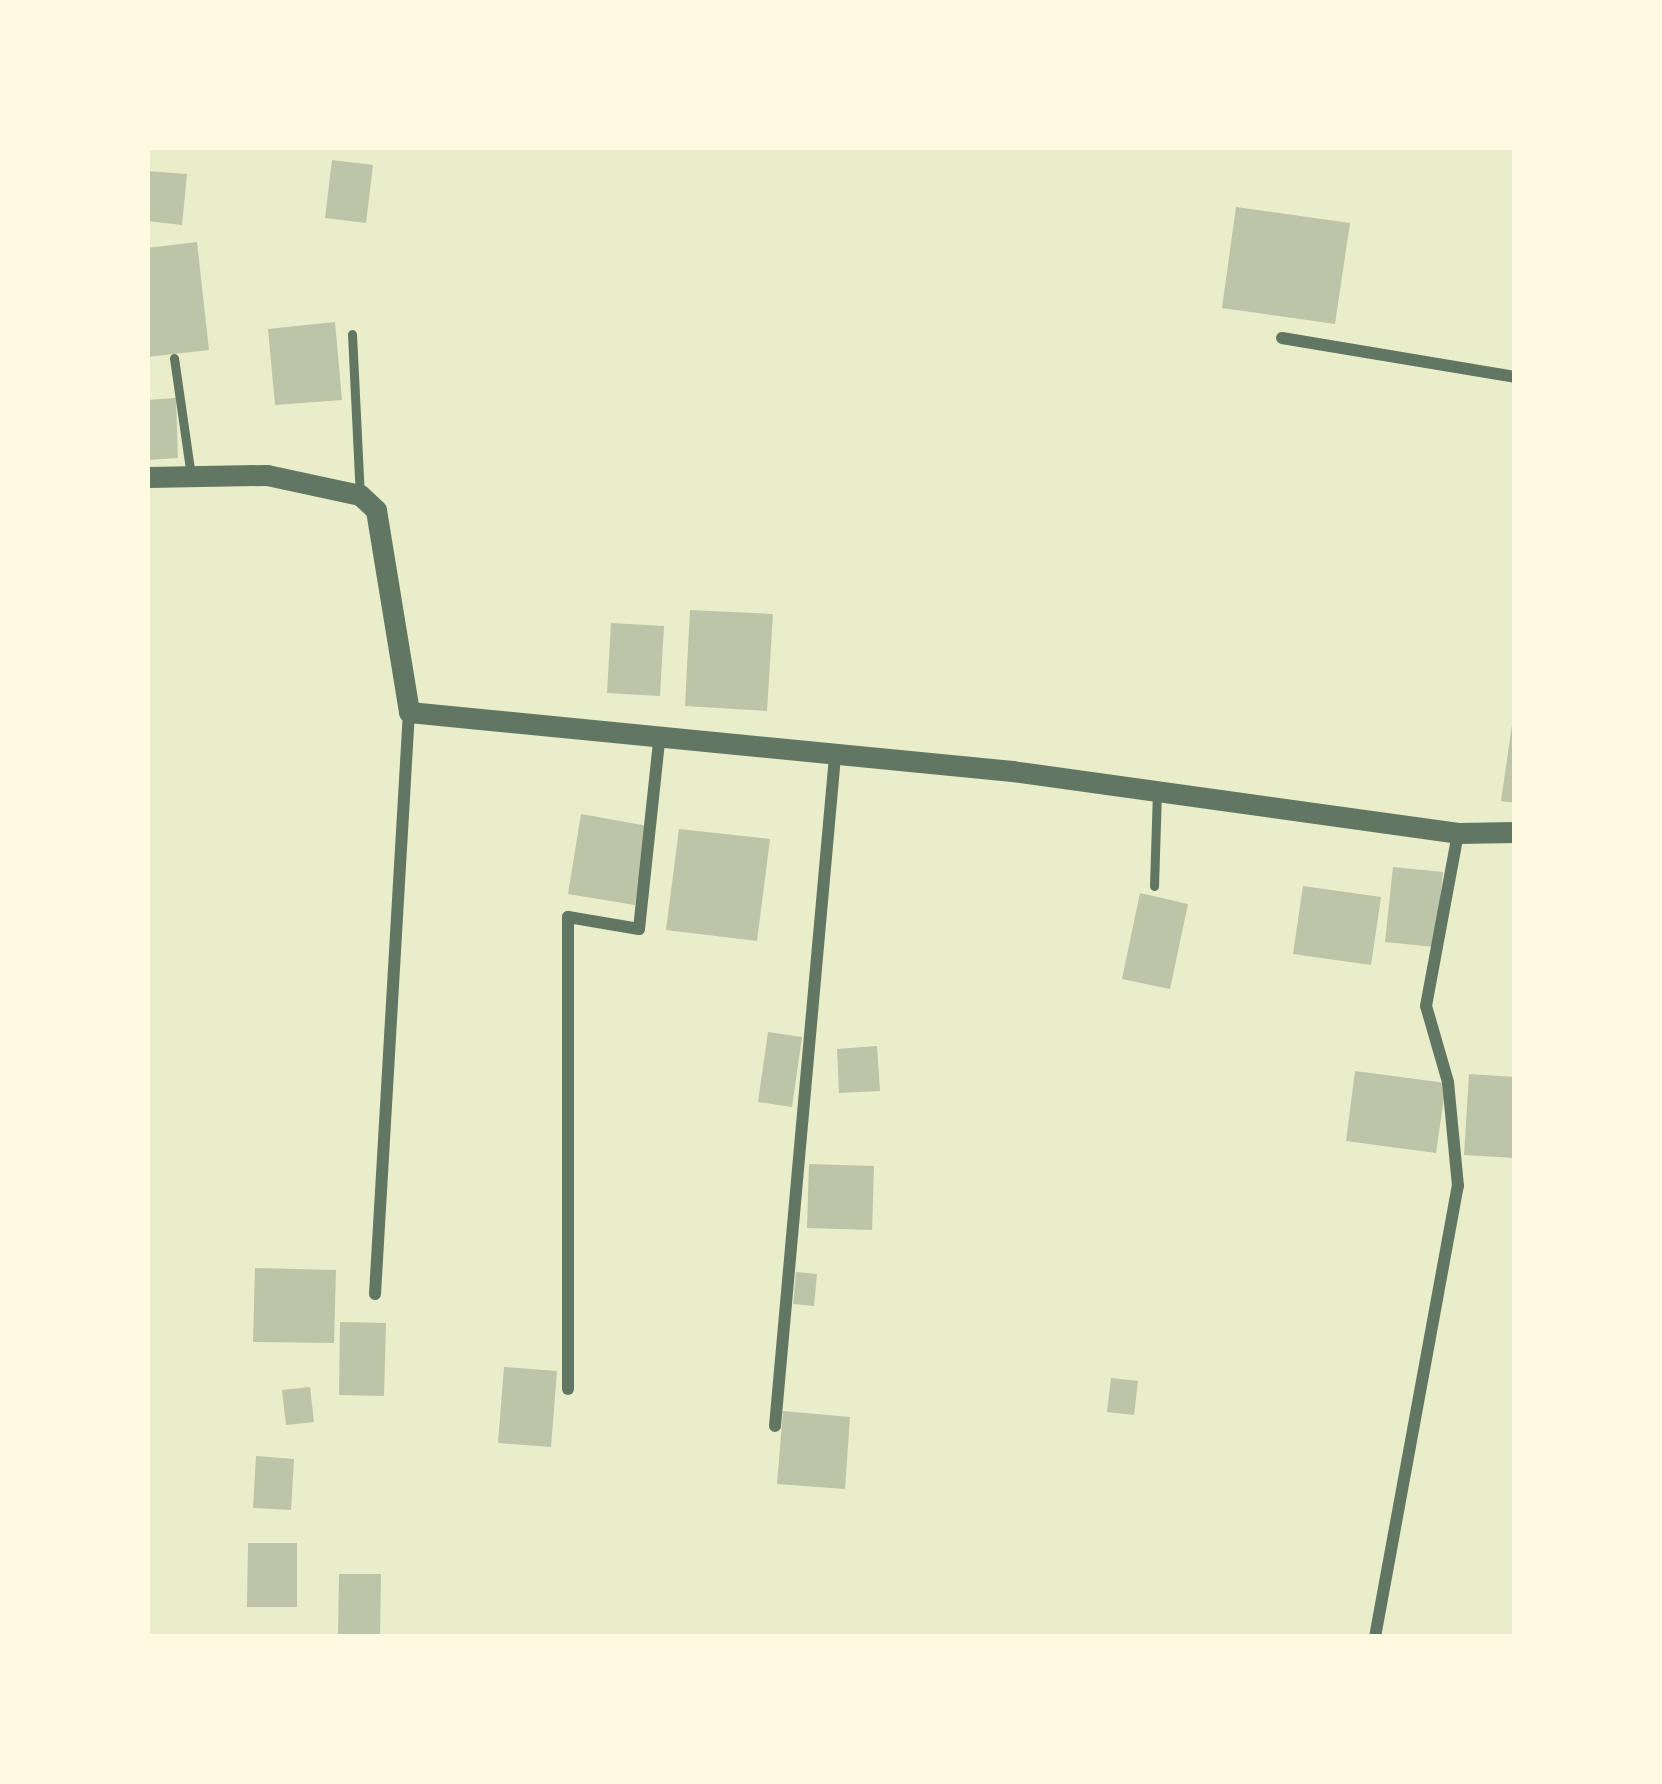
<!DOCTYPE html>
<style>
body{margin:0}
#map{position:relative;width:1662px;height:1784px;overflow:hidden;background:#e9edc9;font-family:"Alegreya Sans",sans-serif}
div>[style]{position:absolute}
.building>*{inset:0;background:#bcc5a7}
.service>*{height:9px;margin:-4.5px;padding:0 4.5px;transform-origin:4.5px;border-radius:4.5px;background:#617663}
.minor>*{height:12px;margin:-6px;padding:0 6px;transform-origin:6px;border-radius:6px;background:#617663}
.tertiary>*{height:21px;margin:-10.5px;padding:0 10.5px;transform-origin:10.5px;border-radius:10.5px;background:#617663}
span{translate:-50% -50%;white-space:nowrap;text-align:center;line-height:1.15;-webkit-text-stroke:9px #fefae0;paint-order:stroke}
.frame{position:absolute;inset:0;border:150px solid #fefae0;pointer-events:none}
</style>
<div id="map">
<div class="building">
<div style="clip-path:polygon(332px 160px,373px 165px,366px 223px,325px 218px)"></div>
<div style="clip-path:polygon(147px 171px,187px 174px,182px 225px,147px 221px)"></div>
<div style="clip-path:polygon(1236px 207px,1350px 223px,1335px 324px,1222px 308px)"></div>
<div style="clip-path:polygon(197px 242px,209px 350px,147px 357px,147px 248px)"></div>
<div style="clip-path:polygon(335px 322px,342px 400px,275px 405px,268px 329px)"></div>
<div style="clip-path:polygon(176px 398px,178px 458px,147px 460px,147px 400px)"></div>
<div style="clip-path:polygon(690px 610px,773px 614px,767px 711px,685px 706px)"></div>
<div style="clip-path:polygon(611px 623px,664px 626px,660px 696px,607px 693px)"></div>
<div style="clip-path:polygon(1512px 725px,1515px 725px,1515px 803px,1501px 801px)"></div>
<div style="clip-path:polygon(581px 814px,648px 826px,635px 905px,568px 894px)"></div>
<div style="clip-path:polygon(679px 829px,770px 839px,757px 941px,666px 930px)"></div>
<div style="clip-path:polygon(1393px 867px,1443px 872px,1435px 947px,1385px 942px)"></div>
<div style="clip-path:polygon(1303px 886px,1381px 897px,1371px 965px,1293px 954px)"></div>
<div style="clip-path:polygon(1140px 893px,1188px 904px,1170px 989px,1122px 979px)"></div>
<div style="clip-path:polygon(768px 1032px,802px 1037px,792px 1107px,758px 1102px)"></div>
<div style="clip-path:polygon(877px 1046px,880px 1091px,839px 1093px,837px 1049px)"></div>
<div style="clip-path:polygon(1355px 1071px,1446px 1083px,1436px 1153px,1346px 1141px)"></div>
<div style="clip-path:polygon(1469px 1074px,1515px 1077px,1515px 1158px,1464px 1155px)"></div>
<div style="clip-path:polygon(809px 1164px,874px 1166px,872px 1230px,807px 1228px)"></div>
<div style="clip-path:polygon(255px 1268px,336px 1270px,334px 1343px,253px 1342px)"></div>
<div style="clip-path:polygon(796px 1272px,817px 1274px,814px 1306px,793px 1304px)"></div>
<div style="clip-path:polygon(340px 1322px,386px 1323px,384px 1396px,339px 1395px)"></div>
<div style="clip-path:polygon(504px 1367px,557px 1371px,551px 1447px,498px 1443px)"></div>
<div style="clip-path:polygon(1111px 1378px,1138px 1381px,1134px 1415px,1107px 1412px)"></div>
<div style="clip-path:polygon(310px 1387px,314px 1422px,286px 1425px,282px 1390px)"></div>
<div style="clip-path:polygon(783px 1411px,850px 1417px,845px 1489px,777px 1484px)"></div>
<div style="clip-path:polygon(256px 1456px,294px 1459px,291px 1510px,253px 1508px)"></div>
<div style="clip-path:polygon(248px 1543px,297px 1543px,297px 1607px,247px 1607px)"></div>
<div style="clip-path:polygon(339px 1574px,381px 1574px,380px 1637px,338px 1637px)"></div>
</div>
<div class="service">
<div style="left:352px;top:334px;width:161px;rotate:87.2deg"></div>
<div style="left:174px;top:358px;width:119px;rotate:81.8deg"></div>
<div style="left:1154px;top:886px;width:95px;rotate:-88.2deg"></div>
</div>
<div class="minor">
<div style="left:1282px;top:338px;width:236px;rotate:9.5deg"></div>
<div style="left:375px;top:1294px;width:583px;rotate:-86.66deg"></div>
<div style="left:568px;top:1389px;width:472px;rotate:-90deg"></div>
<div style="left:568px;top:917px;width:72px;rotate:9.6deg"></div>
<div style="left:639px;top:929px;width:189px;rotate:-83.9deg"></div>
<div style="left:775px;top:1426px;width:673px;rotate:-84.88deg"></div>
<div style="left:1375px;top:1637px;width:459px;rotate:-79.6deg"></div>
<div style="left:1458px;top:1186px;width:104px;rotate:-95.5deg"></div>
<div style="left:1448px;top:1082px;width:79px;rotate:-106.1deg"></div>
<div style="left:1426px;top:1006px;width:176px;rotate:-79.5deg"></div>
</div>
<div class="tertiary">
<div style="left:147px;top:477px;width:120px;rotate:-1deg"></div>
<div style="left:267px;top:475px;width:95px;rotate:12.1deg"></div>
<div style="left:360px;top:495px;width:22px;rotate:43deg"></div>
<div style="left:376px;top:510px;width:205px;rotate:80.7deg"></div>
<div style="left:409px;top:712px;width:606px;rotate:5.59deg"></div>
<div style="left:1012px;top:771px;width:450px;rotate:7.9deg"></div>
<div style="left:1458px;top:833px;width:57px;rotate:-1deg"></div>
</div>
<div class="frame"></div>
</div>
